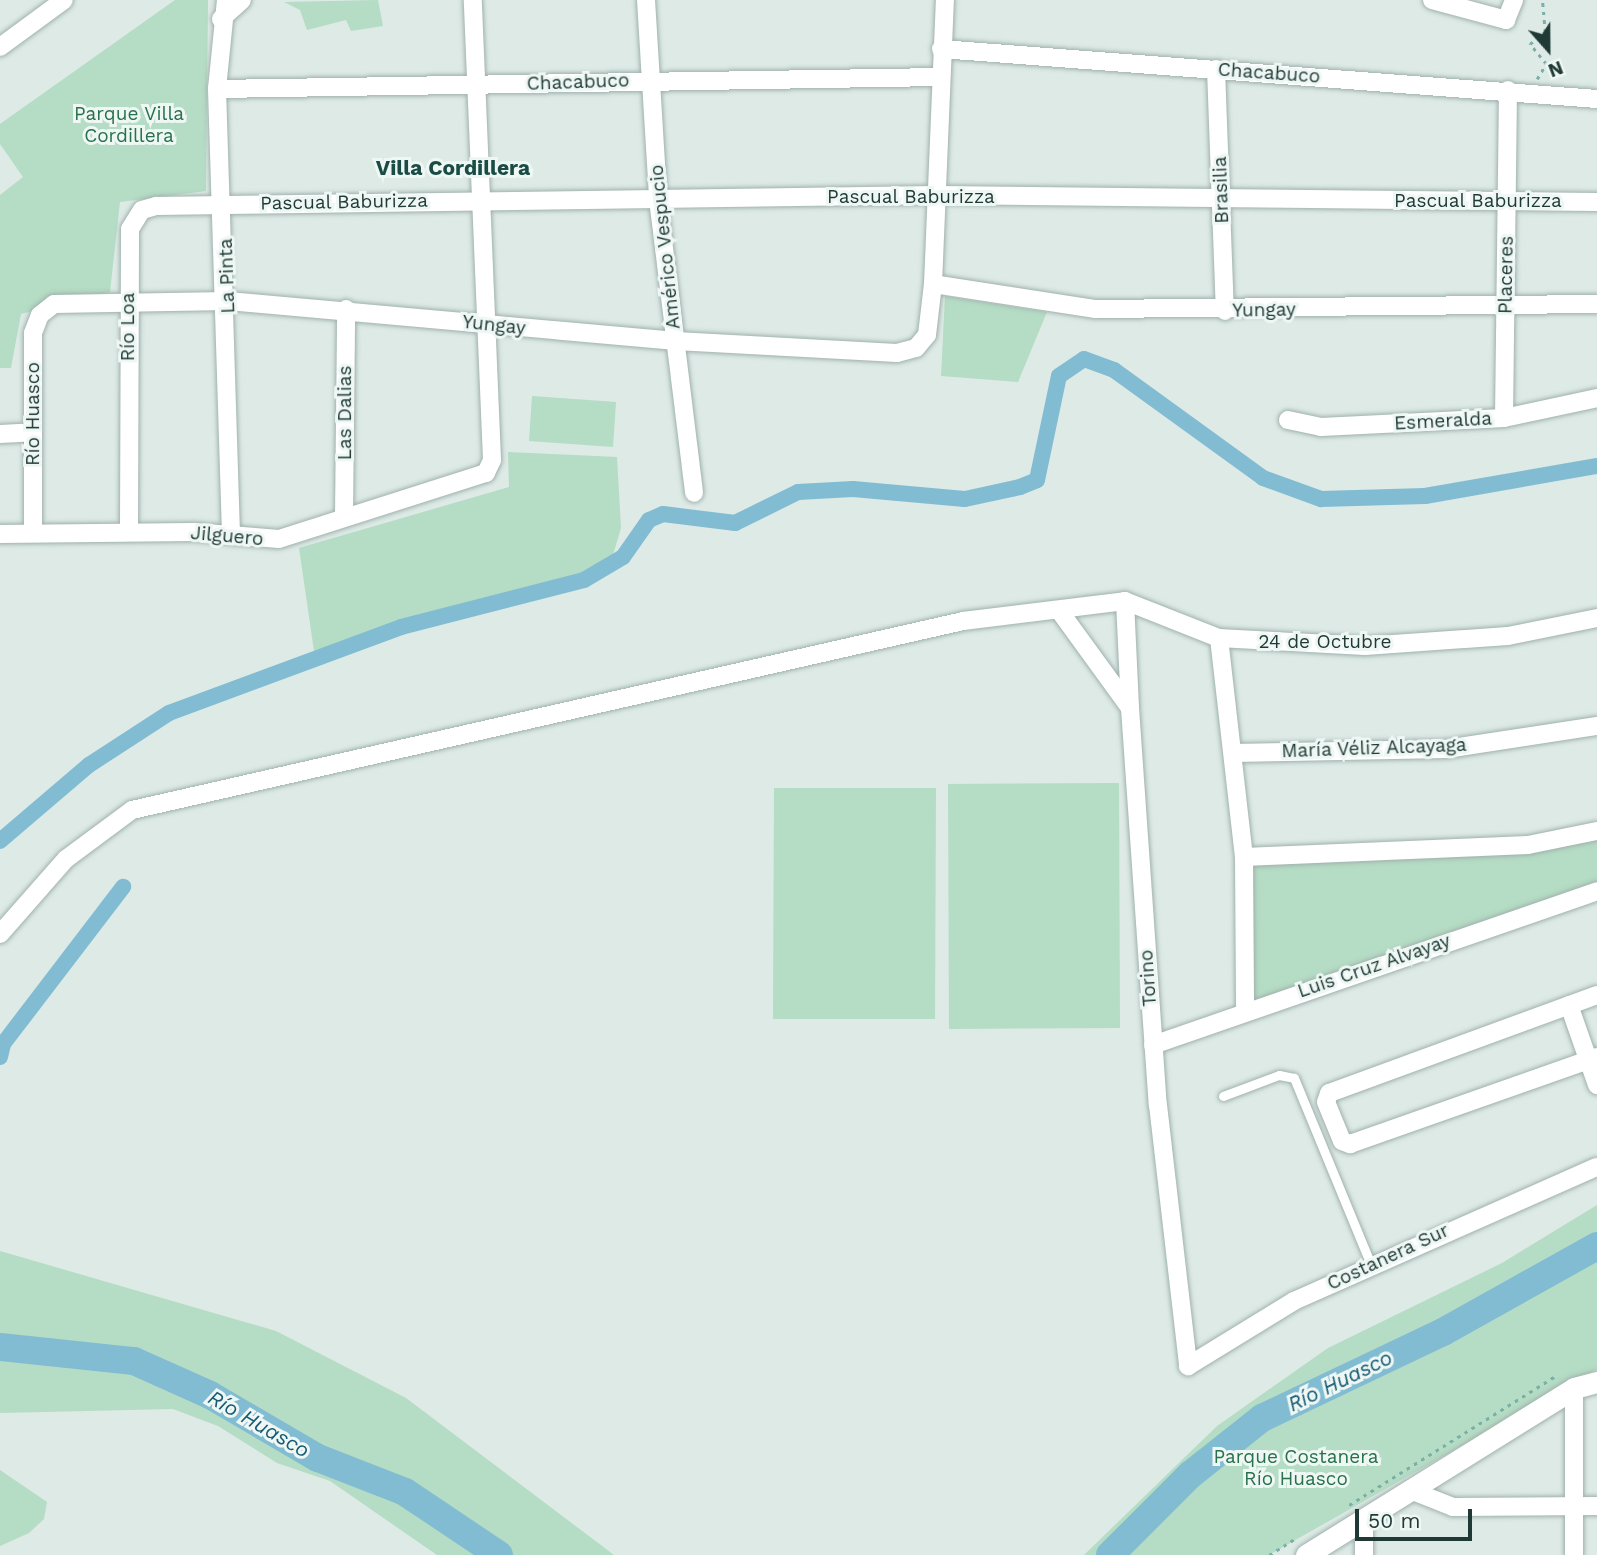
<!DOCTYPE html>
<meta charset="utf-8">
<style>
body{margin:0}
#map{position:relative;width:1597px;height:1555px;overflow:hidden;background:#ddeae6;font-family:"Work Sans",sans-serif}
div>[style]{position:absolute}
.green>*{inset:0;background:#b5dcc4}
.canal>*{height:16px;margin:-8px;padding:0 8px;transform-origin:8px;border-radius:8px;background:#82bcd2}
.river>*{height:28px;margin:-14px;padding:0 14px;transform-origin:14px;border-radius:14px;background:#82bcd2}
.path>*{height:2.5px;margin-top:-1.25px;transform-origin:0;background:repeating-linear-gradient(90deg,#7cafa5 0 3.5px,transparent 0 8.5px)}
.roads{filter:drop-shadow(0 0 2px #a0b1ad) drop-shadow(0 0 2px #a0b1ad)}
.lane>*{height:9px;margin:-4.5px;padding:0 4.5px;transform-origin:4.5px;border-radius:4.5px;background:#fff}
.street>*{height:18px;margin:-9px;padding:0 9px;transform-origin:9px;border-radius:9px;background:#fff}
.secondary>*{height:21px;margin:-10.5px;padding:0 10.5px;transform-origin:10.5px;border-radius:10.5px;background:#fff}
span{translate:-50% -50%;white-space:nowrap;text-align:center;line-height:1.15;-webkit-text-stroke:6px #eef7f3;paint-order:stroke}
.street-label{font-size:19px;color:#1f3935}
.park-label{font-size:19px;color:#28714d}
.neighbourhood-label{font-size:21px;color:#1a4c45;font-weight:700}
.water-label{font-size:21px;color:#185b76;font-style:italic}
.north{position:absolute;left:1513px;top:14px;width:70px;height:70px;-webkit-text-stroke:5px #eef7f3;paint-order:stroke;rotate:159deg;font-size:19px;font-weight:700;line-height:28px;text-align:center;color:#1f3935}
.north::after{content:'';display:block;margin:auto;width:24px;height:32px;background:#1f3935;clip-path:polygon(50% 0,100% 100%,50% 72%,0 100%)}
.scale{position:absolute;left:1355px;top:1509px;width:117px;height:32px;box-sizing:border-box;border:4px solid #1f3935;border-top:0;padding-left:9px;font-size:21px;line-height:24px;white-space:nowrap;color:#1f3935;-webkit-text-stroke:5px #eef7f3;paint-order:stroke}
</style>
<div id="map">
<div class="green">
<div style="clip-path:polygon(175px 0,208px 0,206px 191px,120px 202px,110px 292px,21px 314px,11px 368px,0 368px,0 195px,23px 177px,0 144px,0 124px)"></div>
<div style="clip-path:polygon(378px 0,383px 26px,351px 31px,346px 20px,307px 30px,300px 10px,284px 2px)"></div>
<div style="clip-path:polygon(945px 296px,1047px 312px,1018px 382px,941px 376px)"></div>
<div style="clip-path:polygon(532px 396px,616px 402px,613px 447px,529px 441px)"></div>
<div style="clip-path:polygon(508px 452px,617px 457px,621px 528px,613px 555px,560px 589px,314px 651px,299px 548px,509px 487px)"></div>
<div style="clip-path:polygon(1119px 783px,1120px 1028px,949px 1029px,948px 784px)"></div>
<div style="clip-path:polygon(774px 788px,936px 788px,935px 1019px,773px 1019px)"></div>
<div style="clip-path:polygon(1597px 835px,1597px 888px,1247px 1008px,1246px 859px)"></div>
<div style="clip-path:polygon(1597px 1205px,1597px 1369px,1269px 1555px,1084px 1555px,1217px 1426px,1328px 1348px,1502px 1263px)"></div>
<div style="clip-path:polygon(0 1251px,276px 1331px,406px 1398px,614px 1555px,437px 1555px,330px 1481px,277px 1463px,218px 1426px,173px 1409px,0 1413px)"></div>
<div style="clip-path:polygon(0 1470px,47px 1502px,44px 1519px,29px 1533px,0 1546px)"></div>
</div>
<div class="canal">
<div style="left:0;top:841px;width:117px;rotate:-40.5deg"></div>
<div style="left:89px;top:765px;width:95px;rotate:-33deg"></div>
<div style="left:169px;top:713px;width:247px;rotate:-20.3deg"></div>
<div style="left:401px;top:627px;width:189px;rotate:-14.4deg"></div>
<div style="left:584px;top:580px;width:45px;rotate:-30.5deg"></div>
<div style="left:623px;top:557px;width:45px;rotate:-54.9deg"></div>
<div style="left:649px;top:520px;width:15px;rotate:-23deg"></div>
<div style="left:663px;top:514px;width:73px;rotate:7.1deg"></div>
<div style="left:735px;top:523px;width:70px;rotate:-26.2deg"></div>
<div style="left:798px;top:492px;width:55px;rotate:-3.1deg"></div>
<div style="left:853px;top:489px;width:112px;rotate:5.1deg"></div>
<div style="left:965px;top:499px;width:56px;rotate:-12.3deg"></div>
<div style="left:1020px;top:487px;width:18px;rotate:-22deg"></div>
<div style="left:1037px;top:480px;width:106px;rotate:-78.1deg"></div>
<div style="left:1059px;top:376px;width:30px;rotate:-34deg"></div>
<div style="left:1084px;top:359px;width:32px;rotate:20deg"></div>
<div style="left:1114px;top:370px;width:184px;rotate:35.9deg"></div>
<div style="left:1263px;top:478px;width:62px;rotate:19.9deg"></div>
<div style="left:1321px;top:499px;width:104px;rotate:-1.7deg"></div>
<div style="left:1425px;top:496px;width:175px;rotate:-9.9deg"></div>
<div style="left:0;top:1057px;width:13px;rotate:-77deg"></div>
<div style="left:3px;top:1044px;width:198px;rotate:-52.6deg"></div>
</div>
<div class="river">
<div style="left:0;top:1347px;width:135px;rotate:6deg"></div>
<div style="left:134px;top:1361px;width:83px;rotate:24.1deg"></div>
<div style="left:210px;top:1395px;width:125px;rotate:30.3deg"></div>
<div style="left:318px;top:1458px;width:93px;rotate:21.3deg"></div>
<div style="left:405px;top:1492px;width:113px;rotate:33.8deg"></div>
<div style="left:1110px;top:1555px;width:113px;rotate:-45deg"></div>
<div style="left:1190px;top:1475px;width:92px;rotate:-38.4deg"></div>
<div style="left:1262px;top:1418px;width:200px;rotate:-25.4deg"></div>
<div style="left:1443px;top:1332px;width:176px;rotate:-29.2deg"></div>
</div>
<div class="path">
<div style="left:1537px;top:79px;width:17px;rotate:-59deg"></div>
<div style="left:1546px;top:64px;width:26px;rotate:-129deg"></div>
<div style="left:1530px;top:44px;width:19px;rotate:-39deg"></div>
<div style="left:1545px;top:32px;width:32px;rotate:-95deg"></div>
<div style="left:1349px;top:1505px;width:245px;rotate:-32deg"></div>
<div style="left:1269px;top:1555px;width:32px;rotate:-32deg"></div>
</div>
<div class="roads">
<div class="lane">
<div style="left:1223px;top:1096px;width:60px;rotate:-20.6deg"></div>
<div style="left:1279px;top:1075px;width:15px;rotate:11deg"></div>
<div style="left:1294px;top:1078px;width:202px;rotate:67.6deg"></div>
</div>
<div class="street">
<div style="left:226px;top:0;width:89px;rotate:95.8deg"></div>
<div style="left:217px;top:89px;width:444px;rotate:88.2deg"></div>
<div style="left:646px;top:0;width:199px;rotate:86.5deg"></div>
<div style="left:658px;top:199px;width:296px;rotate:83deg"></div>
<div style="left:1432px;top:0;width:77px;rotate:15.1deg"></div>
<div style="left:1506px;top:20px;width:22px;rotate:-68deg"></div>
<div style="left:221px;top:19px;width:28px;rotate:-42deg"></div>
<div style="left:0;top:47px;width:79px;rotate:-36.3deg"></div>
<div style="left:941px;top:49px;width:658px;rotate:4.36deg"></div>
<div style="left:1216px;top:69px;width:242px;rotate:87.9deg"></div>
<div style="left:217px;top:89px;width:722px;rotate:-0.95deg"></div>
<div style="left:933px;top:284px;width:164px;rotate:8.8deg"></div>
<div style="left:1095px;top:309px;width:502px;rotate:-0.57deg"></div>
<div style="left:1504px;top:418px;width:328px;rotate:-89.3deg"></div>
<div style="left:1288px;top:420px;width:34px;rotate:12deg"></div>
<div style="left:1321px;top:427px;width:183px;rotate:-2.8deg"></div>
<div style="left:1504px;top:418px;width:95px;rotate:-12.1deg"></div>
<div style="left:0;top:434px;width:33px;rotate:-3deg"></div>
<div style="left:344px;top:517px;width:208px;rotate:-89.4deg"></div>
<div style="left:129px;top:531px;width:302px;rotate:-89.8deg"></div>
<div style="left:130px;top:229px;width:22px;rotate:-58deg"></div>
<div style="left:142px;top:210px;width:15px;rotate:-16deg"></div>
<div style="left:156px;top:206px;width:781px;rotate:-0.81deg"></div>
<div style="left:937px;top:195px;width:660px;rotate:0.61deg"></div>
<div style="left:33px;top:533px;width:200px;rotate:-90deg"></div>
<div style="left:33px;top:333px;width:19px;rotate:-69deg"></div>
<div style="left:40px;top:315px;width:18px;rotate:-38deg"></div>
<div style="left:54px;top:304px;width:174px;rotate:-1deg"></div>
<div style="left:228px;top:301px;width:450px;rotate:5.1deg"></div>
<div style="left:676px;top:341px;width:221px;rotate:3.1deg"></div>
<div style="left:897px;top:353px;width:20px;rotate:-15deg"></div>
<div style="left:916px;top:348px;width:17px;rotate:-50deg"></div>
<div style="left:927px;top:335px;width:51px;rotate:-83.3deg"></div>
<div style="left:933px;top:284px;width:284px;rotate:-87.6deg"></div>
<div style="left:0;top:534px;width:194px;rotate:-0.6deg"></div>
<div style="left:194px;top:532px;width:85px;rotate:4.7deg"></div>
<div style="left:279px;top:539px;width:217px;rotate:-17.7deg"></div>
<div style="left:486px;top:473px;width:14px;rotate:-65deg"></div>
<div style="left:492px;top:460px;width:460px;rotate:-92.4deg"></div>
<div style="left:1125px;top:601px;width:107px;rotate:87.3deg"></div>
<div style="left:1061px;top:613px;width:117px;rotate:54deg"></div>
<div style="left:1130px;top:708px;width:398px;rotate:86deg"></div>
<div style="left:1158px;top:1105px;width:263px;rotate:83.4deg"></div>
<div style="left:1188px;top:1366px;width:124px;rotate:-31.5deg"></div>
<div style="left:1294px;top:1301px;width:331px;rotate:-23.9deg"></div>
<div style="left:1219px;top:638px;width:220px;rotate:83.5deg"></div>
<div style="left:1244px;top:857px;width:154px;rotate:89.6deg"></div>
<div style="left:1233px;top:753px;width:213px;rotate:-1.1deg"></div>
<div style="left:1446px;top:749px;width:153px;rotate:-8.7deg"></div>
<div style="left:1244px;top:857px;width:284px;rotate:-2.4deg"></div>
<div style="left:1528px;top:845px;width:70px;rotate:-11.5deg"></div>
<div style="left:0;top:934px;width:100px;rotate:-48.7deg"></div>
<div style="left:66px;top:859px;width:82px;rotate:-36.6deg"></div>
<div style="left:132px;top:810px;width:852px;rotate:-12.81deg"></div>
<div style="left:963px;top:621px;width:163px;rotate:-7deg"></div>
<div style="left:1125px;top:601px;width:101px;rotate:21.5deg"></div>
<div style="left:1219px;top:638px;width:146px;rotate:3.1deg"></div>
<div style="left:1365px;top:646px;width:143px;rotate:-4deg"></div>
<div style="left:1508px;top:636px;width:91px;rotate:-11.4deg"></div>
<div style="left:1597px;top:995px;width:285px;rotate:159.9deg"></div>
<div style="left:1329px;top:1093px;width:9px;rotate:108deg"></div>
<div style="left:1326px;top:1102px;width:42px;rotate:67.7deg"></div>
<div style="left:1342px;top:1141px;width:9px;rotate:21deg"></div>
<div style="left:1350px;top:1144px;width:262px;rotate:-19.4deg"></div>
<div style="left:1569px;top:1005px;width:85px;rotate:70.7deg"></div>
<div style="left:1153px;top:1045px;width:470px;rotate:-19.1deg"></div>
<div style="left:1574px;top:1388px;width:167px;rotate:90deg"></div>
<div style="left:1410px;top:1490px;width:46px;rotate:21.6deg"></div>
<div style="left:1453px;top:1507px;width:144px;rotate:-0.4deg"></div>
<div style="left:1364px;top:1518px;width:37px;rotate:90deg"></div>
</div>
<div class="secondary">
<div style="left:1306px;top:1555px;width:316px;rotate:-31.9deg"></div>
<div style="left:1574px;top:1388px;width:24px;rotate:-15deg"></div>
</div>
</div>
<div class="street-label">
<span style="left:1269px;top:73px;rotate:4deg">Chacabuco</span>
<span style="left:578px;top:82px;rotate:-2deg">Chacabuco</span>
<span style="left:1221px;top:190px;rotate:-92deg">Brasilia</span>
<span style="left:911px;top:197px">Pascual Baburizza</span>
<span style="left:1478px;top:201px">Pascual Baburizza</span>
<span style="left:344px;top:202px;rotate:-1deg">Pascual Baburizza</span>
<span style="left:665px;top:247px;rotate:-96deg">Américo Vespucio</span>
<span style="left:1506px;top:275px;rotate:-89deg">Placeres</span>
<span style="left:227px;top:276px;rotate:-92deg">La Pinta</span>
<span style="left:1264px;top:310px;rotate:-1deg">Yungay</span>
<span style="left:494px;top:325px;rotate:6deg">Yungay</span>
<span style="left:128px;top:327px;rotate:-90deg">Río Loa</span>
<span style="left:345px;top:413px;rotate:-90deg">Las Dalias</span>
<span style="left:33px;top:414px;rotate:-90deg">Río Huasco</span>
<span style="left:1443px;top:421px;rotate:-3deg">Esmeralda</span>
<span style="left:227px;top:536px;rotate:5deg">Jilguero</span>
<span style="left:1325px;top:642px">24 de Octubre</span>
<span style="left:1374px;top:748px;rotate:-2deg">María Véliz Alcayaga</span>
<span style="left:1374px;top:966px;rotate:-19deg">Luis Cruz Alvayay</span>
<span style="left:1148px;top:978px;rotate:-94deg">Torino</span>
<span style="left:1388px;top:1257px;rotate:-25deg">Costanera Sur</span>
</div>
<div class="park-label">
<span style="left:129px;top:125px">Parque Villa<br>Cordillera</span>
<span style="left:1296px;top:1468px">Parque Costanera<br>Río Huasco</span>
</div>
<div class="neighbourhood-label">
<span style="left:453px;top:168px">Villa Cordillera</span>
</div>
<div class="water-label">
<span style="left:1340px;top:1381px;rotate:-26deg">Río Huasco</span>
<span style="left:259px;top:1424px;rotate:30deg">Río Huasco</span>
</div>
<div class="north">N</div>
<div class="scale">50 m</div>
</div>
